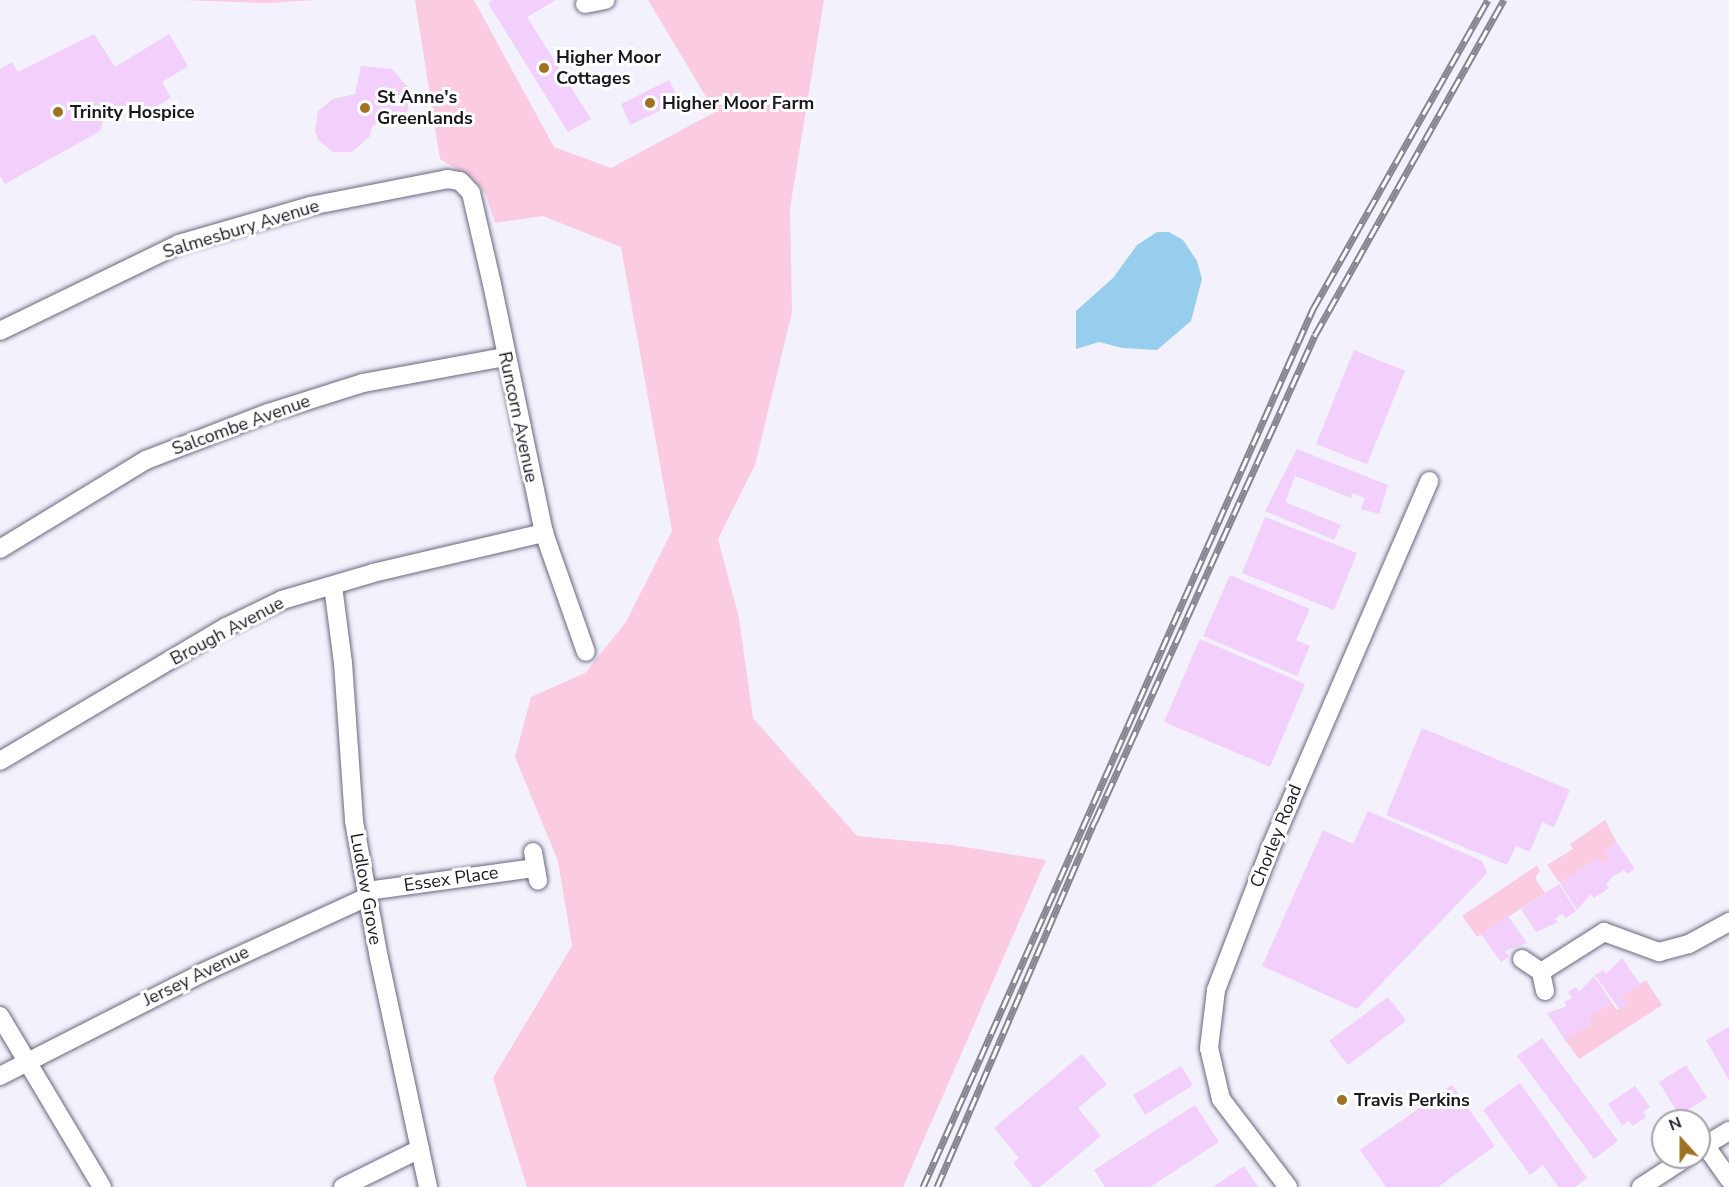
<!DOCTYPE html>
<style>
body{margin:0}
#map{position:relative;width:1729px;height:1187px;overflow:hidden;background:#f2f1fc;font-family:"Nunito Sans",sans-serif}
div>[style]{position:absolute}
.green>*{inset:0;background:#fbcbe1}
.water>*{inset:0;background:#97ceed}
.building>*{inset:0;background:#f3cffc}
.roads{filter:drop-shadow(0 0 2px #6a677d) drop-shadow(0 0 2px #6a677d)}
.street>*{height:18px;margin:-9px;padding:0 9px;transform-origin:9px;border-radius:9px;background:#fff}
.rail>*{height:7px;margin-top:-3.5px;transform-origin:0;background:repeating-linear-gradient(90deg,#fff 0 14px,#87858f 0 28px);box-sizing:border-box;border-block:2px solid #87858f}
.dots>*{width:16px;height:16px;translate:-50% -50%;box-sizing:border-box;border:3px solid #fff;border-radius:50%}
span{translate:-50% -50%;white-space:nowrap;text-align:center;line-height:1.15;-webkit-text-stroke:6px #fff;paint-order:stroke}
.poi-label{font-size:18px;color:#191720;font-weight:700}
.left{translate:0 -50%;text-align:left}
.street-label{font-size:18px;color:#191720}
.north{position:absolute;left:1651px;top:1109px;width:60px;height:60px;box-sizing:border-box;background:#fff;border:2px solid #a3a2a6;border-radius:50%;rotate:339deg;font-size:16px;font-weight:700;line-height:24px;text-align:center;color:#191720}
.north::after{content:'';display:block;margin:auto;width:21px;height:27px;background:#9f7123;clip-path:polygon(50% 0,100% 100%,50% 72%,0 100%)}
</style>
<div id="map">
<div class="green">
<div style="clip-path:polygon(182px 0,316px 0,266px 3px)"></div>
<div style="clip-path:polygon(415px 0,474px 0,554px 147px,611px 168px,715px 112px,648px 0,824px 0,790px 208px,792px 312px,755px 465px,718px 539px,739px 618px,753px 718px,857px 836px,952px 845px,1046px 860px,903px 1187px,527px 1187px,493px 1078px,572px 946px,558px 861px,515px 757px,531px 697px,585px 673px,626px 622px,672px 531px,621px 247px,543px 216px,495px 223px,486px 195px,474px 179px,440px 159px)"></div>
<div style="clip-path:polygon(1605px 820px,1617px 843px,1604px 852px,1609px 859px,1603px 864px,1598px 858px,1560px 883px,1547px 865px,1573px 849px,1570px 844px)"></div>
<div style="clip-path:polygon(1536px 866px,1540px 870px,1535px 878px,1545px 893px,1477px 937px,1462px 916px)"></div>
<div style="clip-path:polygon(1646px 980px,1662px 1005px,1579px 1059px,1565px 1040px,1591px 1024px,1588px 1018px,1612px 1003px,1617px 1010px,1626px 1004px,1621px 996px)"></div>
</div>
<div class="water">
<div style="clip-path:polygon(1157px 232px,1169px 232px,1183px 240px,1197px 261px,1202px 279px,1191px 321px,1157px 350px,1123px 348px,1099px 342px,1076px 349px,1076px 311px,1113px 278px,1137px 245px)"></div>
</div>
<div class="building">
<div style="clip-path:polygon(493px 0,556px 0,527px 17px,591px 119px,568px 132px,488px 3px)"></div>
<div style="clip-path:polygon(94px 34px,115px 67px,169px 34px,188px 66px,162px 82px,171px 98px,136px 118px,128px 105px,104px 118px,100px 131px,5px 184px,0 176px,0 69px,12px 62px,18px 72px)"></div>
<div style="clip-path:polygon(361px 66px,392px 69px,412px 92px,407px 112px,372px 126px,370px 136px,352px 152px,333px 152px,319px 141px,315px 132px,318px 111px,333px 99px,355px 94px)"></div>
<div style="clip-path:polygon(669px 80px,680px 101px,630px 125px,621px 104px)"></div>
<div style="clip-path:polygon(1354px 350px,1405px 371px,1367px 464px,1316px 444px)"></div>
<div style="clip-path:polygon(1297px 449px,1388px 485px,1379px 514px,1361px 509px,1365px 498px,1352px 493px,1351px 498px,1295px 476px,1285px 502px,1341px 525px,1334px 540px,1265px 511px)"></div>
<div style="clip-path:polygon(1265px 517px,1357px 553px,1334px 610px,1242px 573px)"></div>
<div style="clip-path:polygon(1230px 575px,1310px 609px,1296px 640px,1310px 646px,1297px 676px,1203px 636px)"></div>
<div style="clip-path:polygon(1200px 639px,1305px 684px,1270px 767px,1164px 722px)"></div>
<div style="clip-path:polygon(1422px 728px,1570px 790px,1554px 827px,1542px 822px,1530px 852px,1516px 846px,1507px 865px,1386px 815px)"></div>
<div style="clip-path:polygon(1368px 811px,1482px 861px,1487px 873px,1357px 1009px,1262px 966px,1323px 830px,1353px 844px)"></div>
<div style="clip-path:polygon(1617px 843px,1635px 869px,1627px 874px,1624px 870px,1612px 877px,1606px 885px,1609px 888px,1594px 898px,1591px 894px,1577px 910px,1560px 883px,1599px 857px,1603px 864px,1609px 859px,1604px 852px)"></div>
<div style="clip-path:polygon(1559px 884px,1576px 911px,1566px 918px,1562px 914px,1555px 919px,1558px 922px,1536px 932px,1521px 909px)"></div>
<div style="clip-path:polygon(1508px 916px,1527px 943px,1505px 951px,1509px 956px,1501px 962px,1481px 934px)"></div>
<div style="clip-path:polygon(1622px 958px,1640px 984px,1621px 996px,1627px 1004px,1619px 1009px,1595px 975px,1603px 970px,1606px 974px)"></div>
<div style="clip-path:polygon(1594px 976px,1612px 1003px,1588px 1018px,1592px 1024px,1565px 1040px,1547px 1013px,1567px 1006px,1564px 1002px,1572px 998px,1568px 992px,1576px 987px,1579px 992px)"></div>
<div style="clip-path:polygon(1388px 997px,1406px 1021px,1348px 1065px,1329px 1041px)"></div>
<div style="clip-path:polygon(1729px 1027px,1729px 1080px,1706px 1040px)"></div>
<div style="clip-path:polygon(1542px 1038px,1618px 1141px,1594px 1159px,1517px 1056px)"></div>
<div style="clip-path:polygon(1082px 1054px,1107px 1084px,1078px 1108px,1101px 1136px,1040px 1187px,1033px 1187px,1013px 1163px,1019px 1158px,994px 1128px)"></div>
<div style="clip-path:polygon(1686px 1065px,1707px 1098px,1679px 1115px,1659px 1082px)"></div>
<div style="clip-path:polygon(1181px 1066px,1193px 1085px,1145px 1115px,1133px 1095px)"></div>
<div style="clip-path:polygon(1520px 1083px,1587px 1178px,1575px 1187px,1558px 1187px,1543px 1165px,1530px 1175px,1483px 1110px)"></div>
<div style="clip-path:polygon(1452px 1085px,1495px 1146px,1438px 1187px,1386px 1187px,1360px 1150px)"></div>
<div style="clip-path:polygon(1635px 1086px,1650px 1107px,1643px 1112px,1646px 1117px,1632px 1126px,1629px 1121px,1622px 1125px,1608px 1104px)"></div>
<div style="clip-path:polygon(1195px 1105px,1219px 1142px,1150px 1187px,1105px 1187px,1094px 1170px)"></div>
<div style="clip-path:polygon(1244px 1166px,1258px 1187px,1213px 1187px)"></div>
</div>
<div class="roads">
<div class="street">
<div style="left:585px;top:4px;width:21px;rotate:-11deg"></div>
<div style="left:0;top:331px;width:199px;rotate:-25.9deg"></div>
<div style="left:179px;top:244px;width:136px;rotate:-16.2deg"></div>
<div style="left:310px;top:206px;width:140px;rotate:-11.1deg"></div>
<div style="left:447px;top:179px;width:13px;rotate:9deg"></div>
<div style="left:460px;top:181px;width:16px;rotate:47deg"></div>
<div style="left:471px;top:193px;width:93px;rotate:77deg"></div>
<div style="left:492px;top:284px;width:254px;rotate:78.2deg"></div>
<div style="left:544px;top:533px;width:126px;rotate:70.6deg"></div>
<div style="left:0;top:549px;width:171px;rotate:-31.4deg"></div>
<div style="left:146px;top:460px;width:131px;rotate:-21.1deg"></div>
<div style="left:268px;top:413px;width:100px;rotate:-17.5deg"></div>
<div style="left:363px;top:383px;width:144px;rotate:-10.4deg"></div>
<div style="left:333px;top:586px;width:78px;rotate:82.6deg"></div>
<div style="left:343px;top:663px;width:158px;rotate:86deg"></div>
<div style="left:354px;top:821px;width:139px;rotate:79.7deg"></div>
<div style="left:379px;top:958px;width:234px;rotate:77.9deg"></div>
<div style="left:0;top:761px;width:263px;rotate:-30.7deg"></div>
<div style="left:226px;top:627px;width:62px;rotate:-25.7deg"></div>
<div style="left:282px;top:600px;width:95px;rotate:-16.5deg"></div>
<div style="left:373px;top:573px;width:176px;rotate:-13.2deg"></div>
<div style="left:533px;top:852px;width:29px;rotate:80deg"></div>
<div style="left:367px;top:891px;width:170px;rotate:-7.8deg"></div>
<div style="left:1522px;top:959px;width:23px;rotate:34deg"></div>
<div style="left:1545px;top:991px;width:19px;rotate:-102deg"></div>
<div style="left:1541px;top:972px;width:75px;rotate:-32.4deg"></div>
<div style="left:1604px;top:932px;width:59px;rotate:20deg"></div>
<div style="left:1659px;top:952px;width:31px;rotate:-15deg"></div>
<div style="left:1689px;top:944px;width:46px;rotate:-28.8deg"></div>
<div style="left:0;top:1016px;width:199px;rotate:59.2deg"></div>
<div style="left:0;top:1076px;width:227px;rotate:-27deg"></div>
<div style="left:202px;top:973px;width:182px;rotate:-24.7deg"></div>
<div style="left:1705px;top:1145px;width:42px;rotate:54.8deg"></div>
<div style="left:1699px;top:1149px;width:35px;rotate:-31deg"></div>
<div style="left:343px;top:1187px;width:86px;rotate:-26.3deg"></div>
<div style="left:1288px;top:1187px;width:111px;rotate:-127.3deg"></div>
<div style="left:1221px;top:1099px;width:52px;rotate:-103.2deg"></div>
<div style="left:1209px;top:1048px;width:58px;rotate:-83.1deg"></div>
<div style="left:1216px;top:990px;width:151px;rotate:-69deg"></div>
<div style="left:1270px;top:849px;width:401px;rotate:-66.6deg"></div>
<div style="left:1641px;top:1187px;width:55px;rotate:-33.1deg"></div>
</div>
</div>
<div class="rail">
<div style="left:923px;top:1187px;width:961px;rotate:-66.05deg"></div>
<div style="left:1313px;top:309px;width:355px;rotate:-60.5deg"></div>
<div style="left:937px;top:1187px;width:399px;rotate:-66.7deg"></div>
<div style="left:1095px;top:821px;width:533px;rotate:-65.64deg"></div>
<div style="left:1315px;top:335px;width:385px;rotate:-60.6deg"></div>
</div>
<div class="dots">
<div style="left:544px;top:68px;background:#9f7123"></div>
<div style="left:650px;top:103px;background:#9f7123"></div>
<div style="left:365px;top:108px;background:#9f7123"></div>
<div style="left:58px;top:112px;background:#9f7123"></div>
<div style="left:1342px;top:1100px;background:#9f7123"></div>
</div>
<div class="poi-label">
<span class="left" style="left:556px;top:68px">Higher Moor<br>Cottages</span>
<span class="left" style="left:377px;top:108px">St Anne's<br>Greenlands</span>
<span class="left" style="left:662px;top:103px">Higher Moor Farm</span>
<span class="left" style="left:70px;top:112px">Trinity Hospice</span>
<span class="left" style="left:1354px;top:1100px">Travis Perkins</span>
</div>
<div class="street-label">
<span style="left:241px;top:229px;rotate:-17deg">Salmesbury Avenue</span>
<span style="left:518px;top:417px;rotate:78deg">Runcorn Avenue</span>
<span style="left:241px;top:425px;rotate:-20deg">Salcombe Avenue</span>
<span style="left:227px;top:631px;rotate:-28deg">Brough Avenue</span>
<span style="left:1276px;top:836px;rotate:-68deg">Chorley Road</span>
<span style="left:451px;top:879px;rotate:-8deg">Essex Place</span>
<span style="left:366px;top:889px;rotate:80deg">Ludlow Grove</span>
<span style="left:196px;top:976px;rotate:-26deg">Jersey Avenue</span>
</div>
<div class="north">N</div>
</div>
